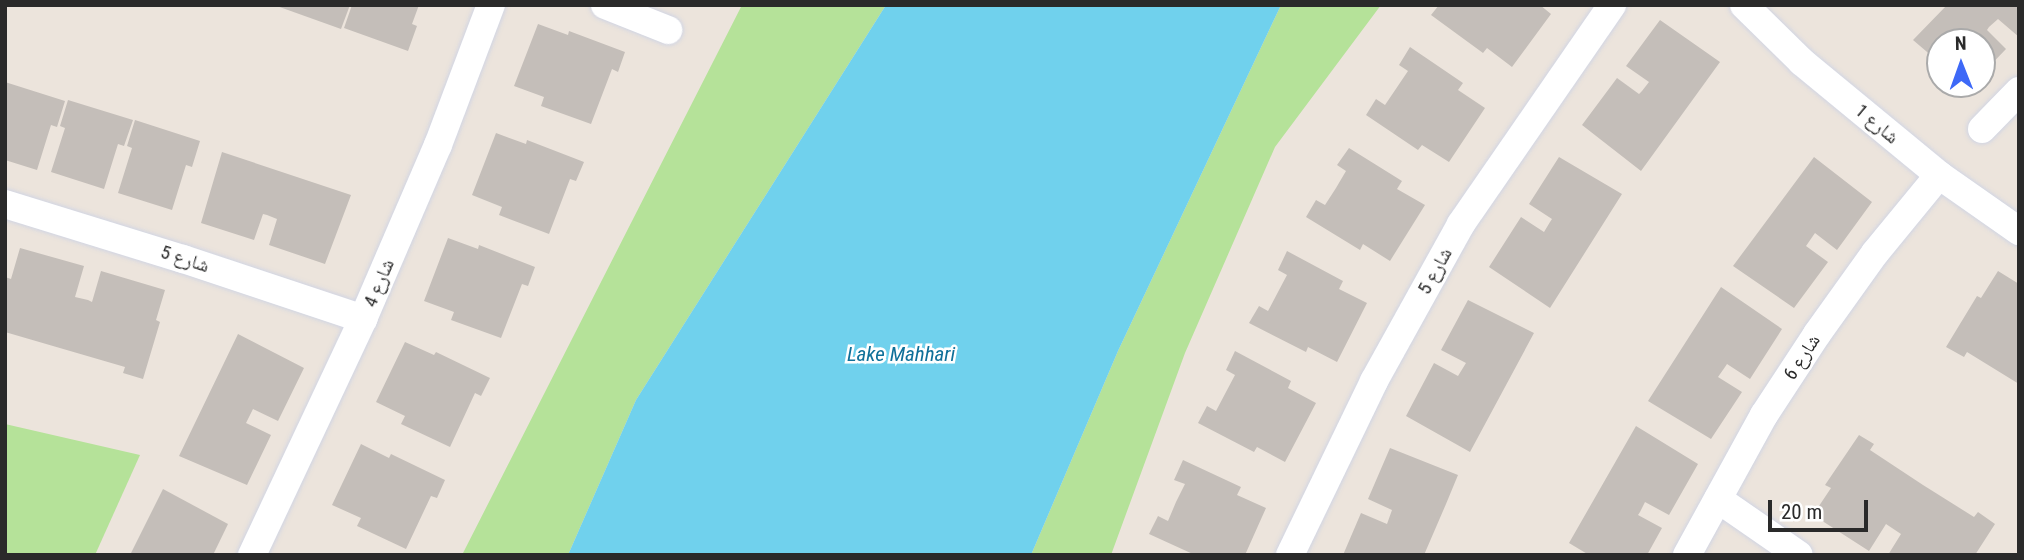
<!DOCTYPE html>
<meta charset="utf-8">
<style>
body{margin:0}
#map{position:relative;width:2024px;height:560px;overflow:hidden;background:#ece4dc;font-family:"Roboto Condensed","Noto Naskh Arabic",sans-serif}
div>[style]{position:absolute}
.green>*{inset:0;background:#b5e299}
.water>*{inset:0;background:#70d1ed}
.building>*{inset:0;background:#c4beb9}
.roads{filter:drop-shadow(0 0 2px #d1d5e3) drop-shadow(0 0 2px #d1d5e3)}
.minor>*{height:28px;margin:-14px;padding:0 14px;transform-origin:14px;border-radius:14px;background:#fff}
span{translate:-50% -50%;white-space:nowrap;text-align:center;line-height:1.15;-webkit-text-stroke:5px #fff;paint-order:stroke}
.street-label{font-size:19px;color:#2a2a2a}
.water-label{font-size:21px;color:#0f7099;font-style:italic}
.frame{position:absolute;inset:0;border:7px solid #2a2a2a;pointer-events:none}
.north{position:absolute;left:1926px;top:28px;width:70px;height:70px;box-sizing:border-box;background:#fff;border:2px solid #aaa;border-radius:50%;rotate:359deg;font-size:19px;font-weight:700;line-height:28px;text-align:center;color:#2a2a2a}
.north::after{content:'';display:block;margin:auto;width:24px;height:32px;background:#3e69f7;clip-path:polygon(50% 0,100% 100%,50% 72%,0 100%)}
.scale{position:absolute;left:1768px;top:500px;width:100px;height:32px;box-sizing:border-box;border:4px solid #2a2a2a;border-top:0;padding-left:9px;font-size:21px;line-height:24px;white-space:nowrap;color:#2a2a2a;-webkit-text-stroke:5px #fff;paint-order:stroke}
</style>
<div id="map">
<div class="green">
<div style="clip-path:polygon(742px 5px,886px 5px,636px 400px,568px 555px,462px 555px)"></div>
<div style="clip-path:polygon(1281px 5px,1381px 5px,1275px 147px,1185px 353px,1111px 555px,1031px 555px,1118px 351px)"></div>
<div style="clip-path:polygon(5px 424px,140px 455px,95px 555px,5px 555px)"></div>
</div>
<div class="water">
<div style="clip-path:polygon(886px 5px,1281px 5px,1118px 351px,1031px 555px,568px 555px,636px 400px)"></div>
</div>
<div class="building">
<div style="clip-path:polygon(274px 5px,350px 5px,341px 29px)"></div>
<div style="clip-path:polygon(352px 5px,419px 5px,412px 24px,417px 26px,408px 51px,344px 28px)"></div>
<div style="clip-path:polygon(1439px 5px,1540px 5px,1551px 14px,1512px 67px,1487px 48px,1483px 53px,1431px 15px)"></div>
<div style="clip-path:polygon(1947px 5px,2019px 5px,2019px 37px,1998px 19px,1989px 27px,1987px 30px,2006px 49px,1982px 74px,1982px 42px,1940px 42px,1940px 63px,1913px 40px)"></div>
<div style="clip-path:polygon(1660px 20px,1720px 62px,1641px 171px,1582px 125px,1617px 78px,1639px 94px,1642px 91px,1649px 82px,1626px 66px)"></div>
<div style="clip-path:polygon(538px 24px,568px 35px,569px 31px,625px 52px,618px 72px,612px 69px,591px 124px,541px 106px,544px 97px,514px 86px)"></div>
<div style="clip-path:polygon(1410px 47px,1463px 83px,1458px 90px,1485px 108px,1449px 162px,1422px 145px,1418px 150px,1366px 115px,1376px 99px,1385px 105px,1408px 71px,1399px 65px)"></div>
<div style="clip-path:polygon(5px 82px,65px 101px,57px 127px,51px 125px,37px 170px,5px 160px)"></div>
<div style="clip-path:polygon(68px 100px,133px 120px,124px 146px,118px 144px,104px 189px,51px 172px,65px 128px,60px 126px)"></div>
<div style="clip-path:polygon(135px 120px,200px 141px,192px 167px,186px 165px,172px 210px,118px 193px,132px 148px,127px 146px)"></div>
<div style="clip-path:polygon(496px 133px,526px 144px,527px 140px,584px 162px,576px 181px,570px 179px,549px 234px,499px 215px,502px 207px,472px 195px)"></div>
<div style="clip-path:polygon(1349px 148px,1402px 181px,1397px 189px,1425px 205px,1390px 261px,1363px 244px,1360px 250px,1306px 217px,1316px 200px,1325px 205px,1336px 188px,1346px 171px,1337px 165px)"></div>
<div style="clip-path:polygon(222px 152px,351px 195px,325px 264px,269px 245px,277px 219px,267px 215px,263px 214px,254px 240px,201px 223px)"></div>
<div style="clip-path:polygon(1559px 157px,1622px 194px,1550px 308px,1489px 267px,1521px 217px,1544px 232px,1550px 222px,1552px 219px,1529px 204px)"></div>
<div style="clip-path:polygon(1814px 157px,1872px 202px,1837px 250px,1815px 233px,1806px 246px,1828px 262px,1794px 308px,1733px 266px)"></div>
<div style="clip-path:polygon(448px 238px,478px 249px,479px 245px,535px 267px,528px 286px,522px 284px,501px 338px,451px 320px,454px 312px,424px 301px)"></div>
<div style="clip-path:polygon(20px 248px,84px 266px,75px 297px,88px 300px,92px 302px,101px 271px,165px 290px,156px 320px,160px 322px,143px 379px,123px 373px,125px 367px,5px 332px,5px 277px,11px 279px)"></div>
<div style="clip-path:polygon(1287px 251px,1343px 281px,1339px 289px,1367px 303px,1337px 362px,1308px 347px,1306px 352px,1249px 323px,1259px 306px,1268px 311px,1278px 292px,1287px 275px,1278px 270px)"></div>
<div style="clip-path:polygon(1998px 271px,2019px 284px,2019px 384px,1967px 352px,1964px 357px,1946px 347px,1977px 296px,1981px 298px)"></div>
<div style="clip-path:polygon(1721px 287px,1782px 329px,1750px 379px,1727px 364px,1725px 367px,1718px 377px,1742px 392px,1711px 439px,1648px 401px)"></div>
<div style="clip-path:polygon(1468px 300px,1534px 333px,1470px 452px,1406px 416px,1434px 363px,1458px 376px,1466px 363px,1441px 350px)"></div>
<div style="clip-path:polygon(238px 334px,304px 368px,278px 421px,253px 409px,246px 423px,271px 435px,247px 485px,179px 456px)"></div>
<div style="clip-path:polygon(405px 342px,434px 355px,436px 352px,490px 378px,481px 396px,475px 393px,450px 447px,401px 424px,405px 416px,376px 402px)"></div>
<div style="clip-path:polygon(1235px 351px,1291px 381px,1288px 388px,1316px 403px,1285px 462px,1257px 447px,1254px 452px,1198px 423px,1207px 406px,1216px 411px,1226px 392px,1235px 375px,1226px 370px)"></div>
<div style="clip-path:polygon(1636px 426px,1698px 464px,1669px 515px,1645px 502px,1640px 512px,1638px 515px,1662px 528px,1647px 555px,1589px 555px,1569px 543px)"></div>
<div style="clip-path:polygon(1859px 435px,1874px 444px,1870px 450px,1923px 485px,1974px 517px,1978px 512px,1995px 524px,1975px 555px,1888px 555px,1901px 534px,1886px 524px,1869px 551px,1813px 515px,1831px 488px,1825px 485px)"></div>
<div style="clip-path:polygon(361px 444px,389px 458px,391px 454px,445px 480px,437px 498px,431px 496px,406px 549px,357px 526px,361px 518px,332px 505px)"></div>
<div style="clip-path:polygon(1390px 448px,1458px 475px,1446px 504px,1424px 555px,1343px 555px,1361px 513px,1387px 524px,1392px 510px,1368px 499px)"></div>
<div style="clip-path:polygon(1183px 460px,1241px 487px,1237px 495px,1266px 508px,1245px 555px,1195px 555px,1149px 534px,1158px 516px,1168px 521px,1176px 502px,1185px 484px,1174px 480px)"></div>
<div style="clip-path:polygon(163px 489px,228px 524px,213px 555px,130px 555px)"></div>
</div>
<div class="roads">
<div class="minor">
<div style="left:605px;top:5px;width:68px;rotate:21.6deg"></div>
<div style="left:1744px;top:5px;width:81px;rotate:44.5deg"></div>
<div style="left:1802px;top:62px;width:178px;rotate:39.5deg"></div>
<div style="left:1939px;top:175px;width:98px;rotate:35deg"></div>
<div style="left:1982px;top:129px;width:53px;rotate:-45.8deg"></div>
<div style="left:5px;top:204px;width:186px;rotate:17.2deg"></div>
<div style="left:183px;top:259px;width:190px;rotate:18.4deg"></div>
<div style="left:1718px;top:499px;width:98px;rotate:34.7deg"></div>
<div style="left:252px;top:555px;width:261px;rotate:-64.8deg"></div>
<div style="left:363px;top:319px;width:189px;rotate:-66.7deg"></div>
<div style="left:438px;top:145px;width:150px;rotate:-69.3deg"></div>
<div style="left:1290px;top:555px;width:193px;rotate:-64.2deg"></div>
<div style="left:1374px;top:381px;width:179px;rotate:-61deg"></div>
<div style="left:1461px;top:224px;width:266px;rotate:-55.4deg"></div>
<div style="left:1687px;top:555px;width:160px;rotate:-61.2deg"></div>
<div style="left:1764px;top:415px;width:97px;rotate:-56.8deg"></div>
<div style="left:1817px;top:334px;width:100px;rotate:-54.4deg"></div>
<div style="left:1875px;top:253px;width:101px;rotate:-50.6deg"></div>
</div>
</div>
<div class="street-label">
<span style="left:1877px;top:124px;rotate:40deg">شارع 1</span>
<span style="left:185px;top:259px;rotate:18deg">شارع 5</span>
<span style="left:1435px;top:271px;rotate:-61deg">شارع 5</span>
<span style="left:379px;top:283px;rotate:-67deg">شارع 4</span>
<span style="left:1802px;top:357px;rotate:-57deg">شارع 6</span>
</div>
<div class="water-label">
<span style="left:901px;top:354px">Lake Mahhari</span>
</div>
<div class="frame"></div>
<div class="north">N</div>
<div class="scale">20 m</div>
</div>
